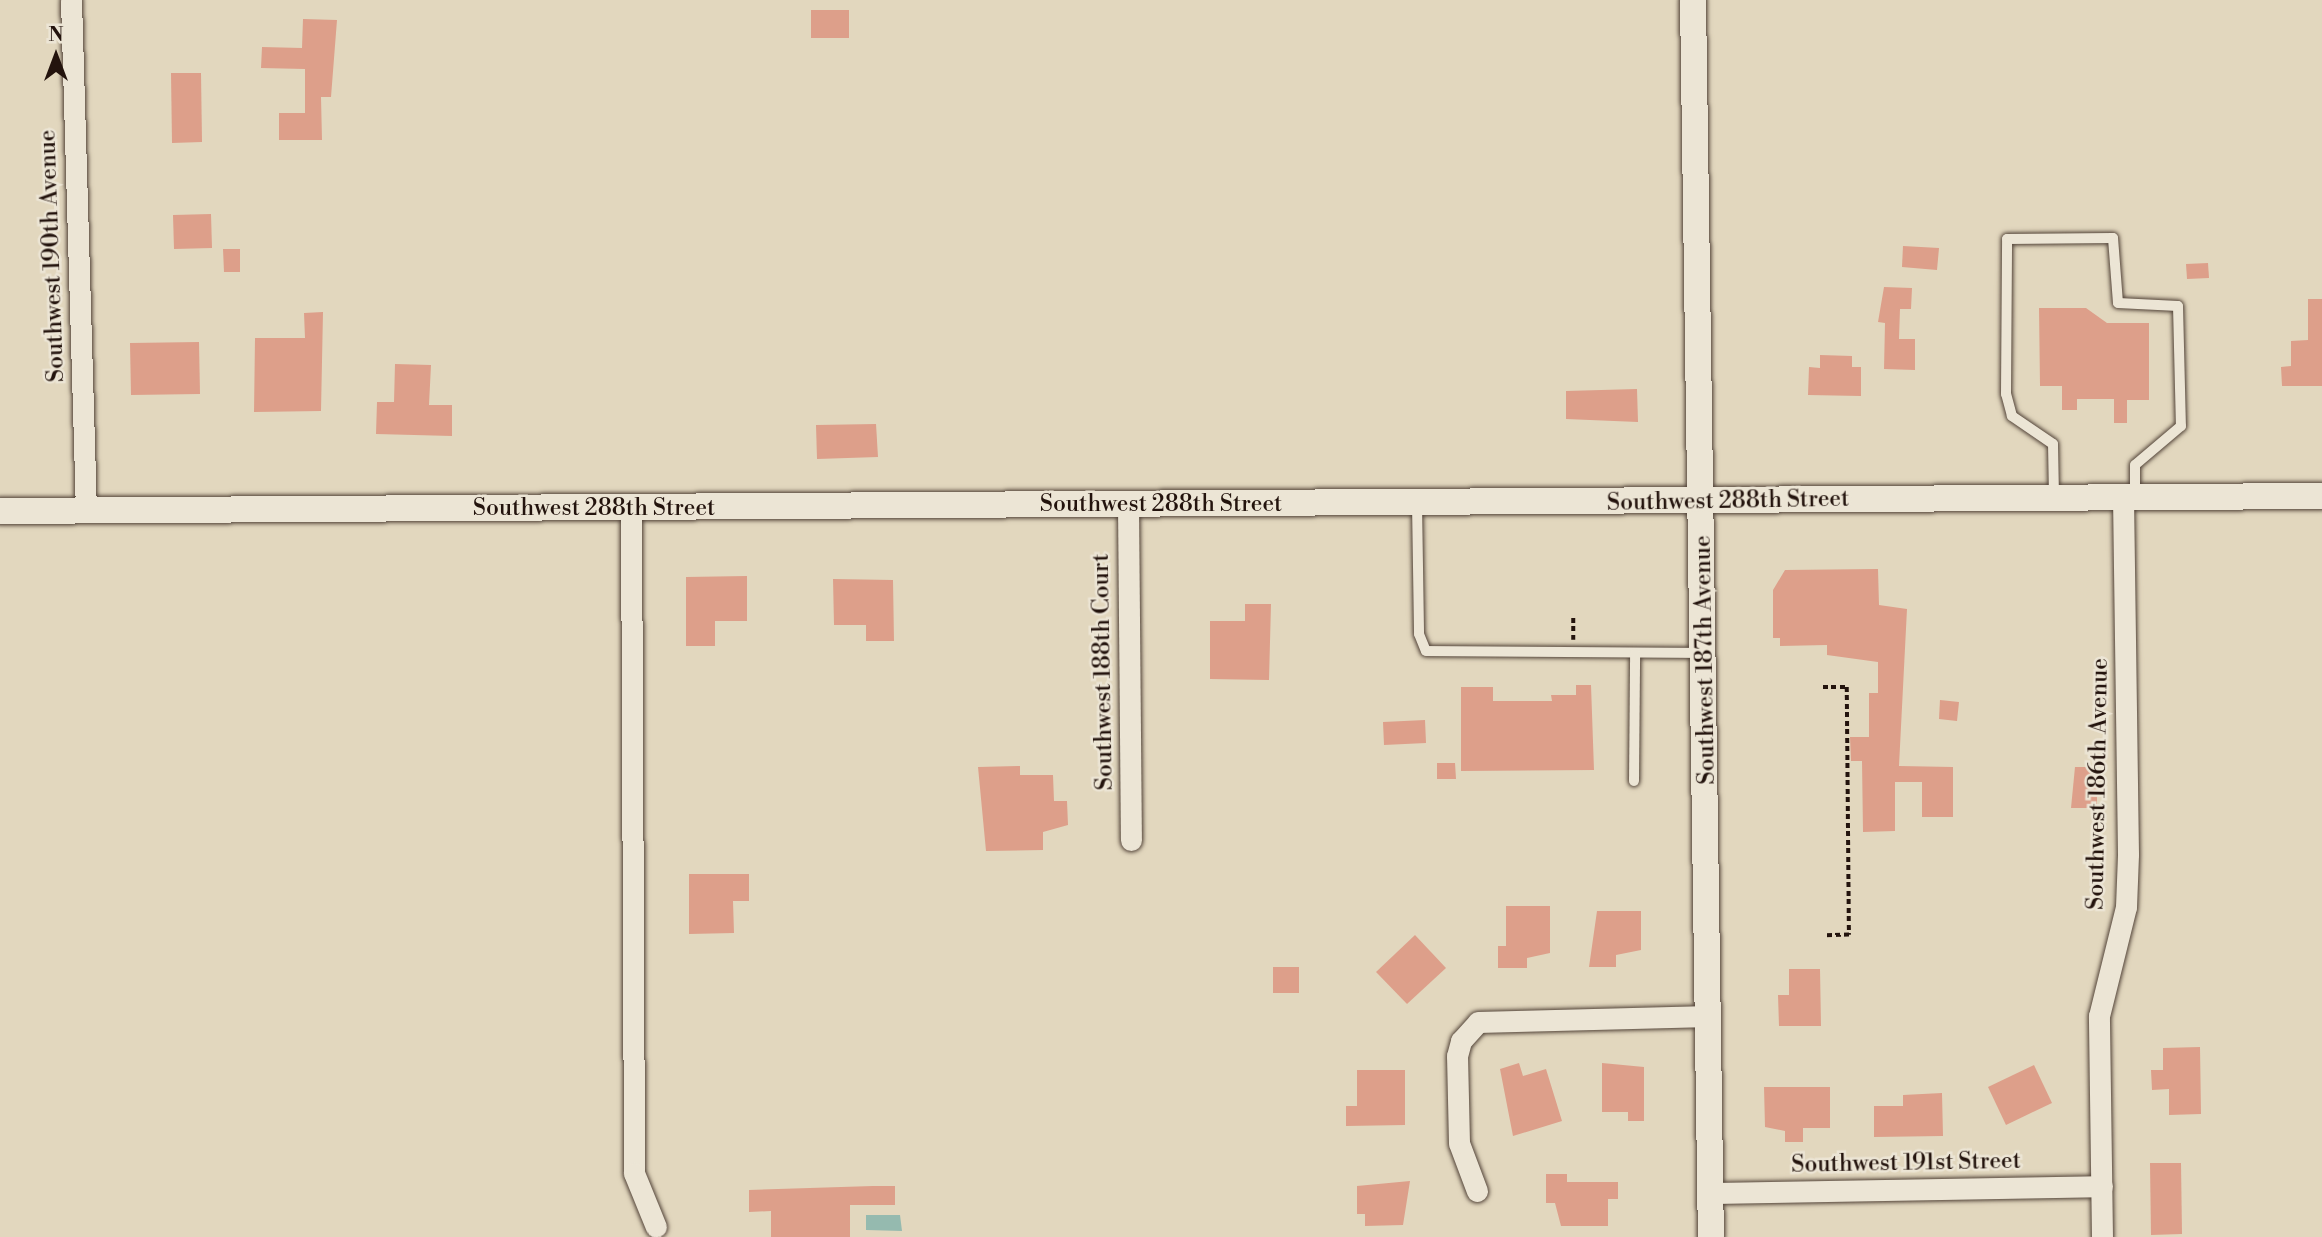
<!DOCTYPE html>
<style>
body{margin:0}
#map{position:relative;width:2322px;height:1237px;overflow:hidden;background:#e2d7be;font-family:"Libre Bodoni",serif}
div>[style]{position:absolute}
.water>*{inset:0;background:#95baaf}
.building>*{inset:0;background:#dd9f8a}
.path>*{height:3.5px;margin-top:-1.75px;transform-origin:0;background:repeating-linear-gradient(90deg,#23130d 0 5px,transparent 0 8.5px)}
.roads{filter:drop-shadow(0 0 2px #534439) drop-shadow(0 0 2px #534439)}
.service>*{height:10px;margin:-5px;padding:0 5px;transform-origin:5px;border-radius:5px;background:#ece5d5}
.minor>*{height:21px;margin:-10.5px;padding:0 10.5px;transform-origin:10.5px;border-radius:10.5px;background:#ece5d5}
.tertiary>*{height:26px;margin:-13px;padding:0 13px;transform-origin:13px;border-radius:13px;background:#ece5d5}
span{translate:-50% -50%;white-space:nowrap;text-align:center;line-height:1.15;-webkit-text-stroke:5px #ece5d5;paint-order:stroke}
.street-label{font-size:23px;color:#23130d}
.north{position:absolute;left:21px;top:21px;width:70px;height:70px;-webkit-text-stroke:5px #ece5d5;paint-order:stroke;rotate:0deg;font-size:19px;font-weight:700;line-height:28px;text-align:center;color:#23130d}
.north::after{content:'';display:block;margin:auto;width:24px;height:32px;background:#23130d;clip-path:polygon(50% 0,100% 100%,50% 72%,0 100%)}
</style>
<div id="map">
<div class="water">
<div style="clip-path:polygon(866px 1215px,900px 1215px,902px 1231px,866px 1230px)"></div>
</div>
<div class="building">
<div style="clip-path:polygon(811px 10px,849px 10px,849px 38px,811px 38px)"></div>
<div style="clip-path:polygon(303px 19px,337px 20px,331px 97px,321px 97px,322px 140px,279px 140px,279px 113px,305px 113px,305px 69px,261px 68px,262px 47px,302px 48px)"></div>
<div style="clip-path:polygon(171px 73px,201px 73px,202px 142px,172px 143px)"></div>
<div style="clip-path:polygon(211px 214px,212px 248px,174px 249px,173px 215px)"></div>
<div style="clip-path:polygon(1903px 246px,1939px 248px,1937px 270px,1902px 267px)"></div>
<div style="clip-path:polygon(223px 249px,240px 249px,240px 272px,224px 272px)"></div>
<div style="clip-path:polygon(2208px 263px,2209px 278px,2187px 279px,2186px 264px)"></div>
<div style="clip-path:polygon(1884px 287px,1912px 288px,1911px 309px,1900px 309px,1899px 339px,1915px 339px,1915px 370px,1884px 369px,1885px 323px,1878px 322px)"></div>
<div style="clip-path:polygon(2308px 299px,2322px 299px,2322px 386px,2282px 386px,2281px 367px,2291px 366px,2291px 341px,2308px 340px)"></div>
<div style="clip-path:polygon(2039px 308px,2086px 308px,2107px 323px,2149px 323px,2149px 400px,2127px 400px,2127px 423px,2114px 423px,2114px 399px,2077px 399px,2077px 410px,2062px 410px,2062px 386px,2040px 386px)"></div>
<div style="clip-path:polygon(323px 312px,321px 411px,254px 412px,255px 338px,305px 338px,304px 313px)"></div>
<div style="clip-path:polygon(199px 342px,200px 394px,131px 395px,130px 343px)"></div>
<div style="clip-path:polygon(1820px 355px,1852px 356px,1852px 367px,1861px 367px,1861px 396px,1808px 395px,1809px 367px,1820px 368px)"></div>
<div style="clip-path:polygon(395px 364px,431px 365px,429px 405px,452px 405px,452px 436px,376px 434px,377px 402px,394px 402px)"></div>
<div style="clip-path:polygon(1637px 389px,1638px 422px,1566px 419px,1566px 391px)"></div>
<div style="clip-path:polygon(876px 424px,878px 457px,817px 459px,816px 425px)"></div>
<div style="clip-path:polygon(1878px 569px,1879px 605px,1907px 609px,1899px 766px,1953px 767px,1953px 817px,1922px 817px,1922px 782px,1895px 782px,1895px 831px,1863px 832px,1862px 761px,1851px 761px,1850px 737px,1869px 737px,1869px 693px,1878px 693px,1878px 662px,1827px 655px,1827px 645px,1780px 646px,1780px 638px,1773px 638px,1773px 590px,1785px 570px)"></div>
<div style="clip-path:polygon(747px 576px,747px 621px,715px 621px,715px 646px,686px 646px,686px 577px)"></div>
<div style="clip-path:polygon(833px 579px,893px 580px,894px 641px,866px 641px,866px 625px,834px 625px)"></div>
<div style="clip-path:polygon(1245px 604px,1271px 604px,1269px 680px,1210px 679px,1210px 621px,1245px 621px)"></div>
<div style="clip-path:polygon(1576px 685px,1591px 685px,1594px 770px,1461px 771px,1461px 687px,1493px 687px,1493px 701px,1552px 701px,1551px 695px,1576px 695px)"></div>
<div style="clip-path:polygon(1940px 700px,1959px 702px,1957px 721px,1939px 719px)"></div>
<div style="clip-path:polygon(1425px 720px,1426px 743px,1384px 745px,1383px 722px)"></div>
<div style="clip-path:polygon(1437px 763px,1455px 763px,1456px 779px,1437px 779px)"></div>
<div style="clip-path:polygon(1020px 766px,1020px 775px,1053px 775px,1054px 801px,1067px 801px,1068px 825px,1043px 832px,1043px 850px,986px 851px,978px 767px)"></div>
<div style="clip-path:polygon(2075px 767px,2097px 767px,2097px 808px,2071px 808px)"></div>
<div style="clip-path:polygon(689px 874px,749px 874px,749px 901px,733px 901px,734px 933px,689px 934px)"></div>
<div style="clip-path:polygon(1506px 906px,1550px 906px,1550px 953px,1527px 958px,1527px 968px,1498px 968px,1498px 946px,1506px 946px)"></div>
<div style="clip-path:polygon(1597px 911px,1641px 911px,1641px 950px,1616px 955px,1616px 967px,1589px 967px)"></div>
<div style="clip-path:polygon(1415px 935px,1446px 968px,1407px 1004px,1376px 972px)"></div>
<div style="clip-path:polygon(1273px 967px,1299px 967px,1299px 993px,1273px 993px)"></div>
<div style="clip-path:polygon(1789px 969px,1820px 969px,1821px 1026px,1779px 1026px,1778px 995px,1789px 995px)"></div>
<div style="clip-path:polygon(2200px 1047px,2201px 1114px,2169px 1115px,2169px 1089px,2152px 1090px,2151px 1070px,2163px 1070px,2163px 1048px)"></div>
<div style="clip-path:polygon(1519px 1063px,1523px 1076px,1546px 1069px,1562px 1121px,1513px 1136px,1500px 1069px)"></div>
<div style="clip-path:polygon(1602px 1063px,1644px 1067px,1644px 1121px,1628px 1121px,1628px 1112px,1602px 1112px)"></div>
<div style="clip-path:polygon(2034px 1065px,2052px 1103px,2006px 1125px,1988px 1087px)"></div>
<div style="clip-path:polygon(1357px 1070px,1405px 1070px,1405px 1125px,1346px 1126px,1346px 1106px,1357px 1106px)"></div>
<div style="clip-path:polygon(1764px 1087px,1830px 1087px,1830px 1128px,1803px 1128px,1803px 1142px,1785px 1142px,1785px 1131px,1765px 1127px)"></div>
<div style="clip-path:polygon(1942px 1093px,1943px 1136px,1874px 1137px,1874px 1106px,1903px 1106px,1903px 1095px)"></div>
<div style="clip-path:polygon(2150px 1163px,2181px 1163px,2182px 1234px,2151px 1235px)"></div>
<div style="clip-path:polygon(1546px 1174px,1567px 1174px,1567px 1182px,1618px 1182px,1618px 1199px,1608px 1199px,1608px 1226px,1561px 1226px,1555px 1203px,1546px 1203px)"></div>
<div style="clip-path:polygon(1410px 1181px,1403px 1225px,1365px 1226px,1365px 1214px,1357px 1214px,1357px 1186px)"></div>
<div style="clip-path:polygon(873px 1186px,895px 1186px,895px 1205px,850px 1205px,850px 1237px,771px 1237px,771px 1211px,749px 1212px,749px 1190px)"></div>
</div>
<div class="path">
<div style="left:1573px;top:640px;width:25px;rotate:-90deg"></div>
<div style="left:1823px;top:687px;width:24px"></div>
<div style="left:1847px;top:687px;width:248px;rotate:89.5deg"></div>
<div style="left:1849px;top:935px;width:24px;rotate:178deg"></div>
</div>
<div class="roads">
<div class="service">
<div style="left:2054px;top:496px;width:52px;rotate:-91.1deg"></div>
<div style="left:2053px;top:444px;width:50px;rotate:-145.7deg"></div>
<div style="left:2012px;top:416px;width:23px;rotate:-105deg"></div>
<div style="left:2006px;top:394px;width:155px;rotate:-89.6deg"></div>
<div style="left:2007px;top:239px;width:106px;rotate:-0.5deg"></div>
<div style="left:2113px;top:238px;width:65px;rotate:85.6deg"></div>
<div style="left:2118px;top:303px;width:60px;rotate:2.9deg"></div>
<div style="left:2178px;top:306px;width:120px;rotate:88.6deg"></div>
<div style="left:2181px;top:426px;width:60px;rotate:139.7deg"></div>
<div style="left:2135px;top:465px;width:31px;rotate:90deg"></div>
<div style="left:1417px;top:503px;width:131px;rotate:89.1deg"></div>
<div style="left:1419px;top:634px;width:18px;rotate:68deg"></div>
<div style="left:1426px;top:651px;width:277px;rotate:0.4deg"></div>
<div style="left:1634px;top:781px;width:127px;rotate:-89.5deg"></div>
</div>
<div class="minor">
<div style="left:71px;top:0;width:511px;rotate:88.32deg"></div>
<div style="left:1128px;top:504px;width:336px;rotate:89.5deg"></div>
<div style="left:631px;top:507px;width:666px;rotate:89.74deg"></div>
<div style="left:634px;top:1173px;width:58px;rotate:67.8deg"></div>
<div style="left:1477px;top:1191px;width:51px;rotate:-110.6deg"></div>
<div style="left:1459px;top:1143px;width:87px;rotate:-91.3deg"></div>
<div style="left:1457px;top:1056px;width:16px;rotate:-75deg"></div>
<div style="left:1461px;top:1041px;width:25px;rotate:-48deg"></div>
<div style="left:1478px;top:1022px;width:231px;rotate:-1.5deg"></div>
<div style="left:1710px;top:1193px;width:392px;rotate:-1deg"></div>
<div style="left:2102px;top:1237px;width:221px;rotate:-90.8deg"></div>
<div style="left:2099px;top:1016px;width:112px;rotate:-76.1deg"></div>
<div style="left:2126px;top:907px;width:53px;rotate:-87.8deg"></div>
<div style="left:2128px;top:854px;width:358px;rotate:-90.8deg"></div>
</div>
<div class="tertiary">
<div style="left:1693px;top:0;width:1237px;rotate:89.17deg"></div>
<div style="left:0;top:511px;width:2322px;rotate:-0.37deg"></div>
</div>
</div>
<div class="street-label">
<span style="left:52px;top:256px;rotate:-92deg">Southwest 190th Avenue</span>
<span style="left:1728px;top:501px;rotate:-1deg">Southwest 288th Street</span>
<span style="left:1161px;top:504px">Southwest 288th Street</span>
<span style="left:594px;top:508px">Southwest 288th Street</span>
<span style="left:1705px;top:660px;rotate:-91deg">Southwest 187th Avenue</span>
<span style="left:1103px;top:672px;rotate:-91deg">Southwest 188th Court</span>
<span style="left:2098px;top:784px;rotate:-89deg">Southwest 186th Avenue</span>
<span style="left:1906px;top:1163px;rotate:-1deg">Southwest 191st Street</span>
</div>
<div class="north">N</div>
</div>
